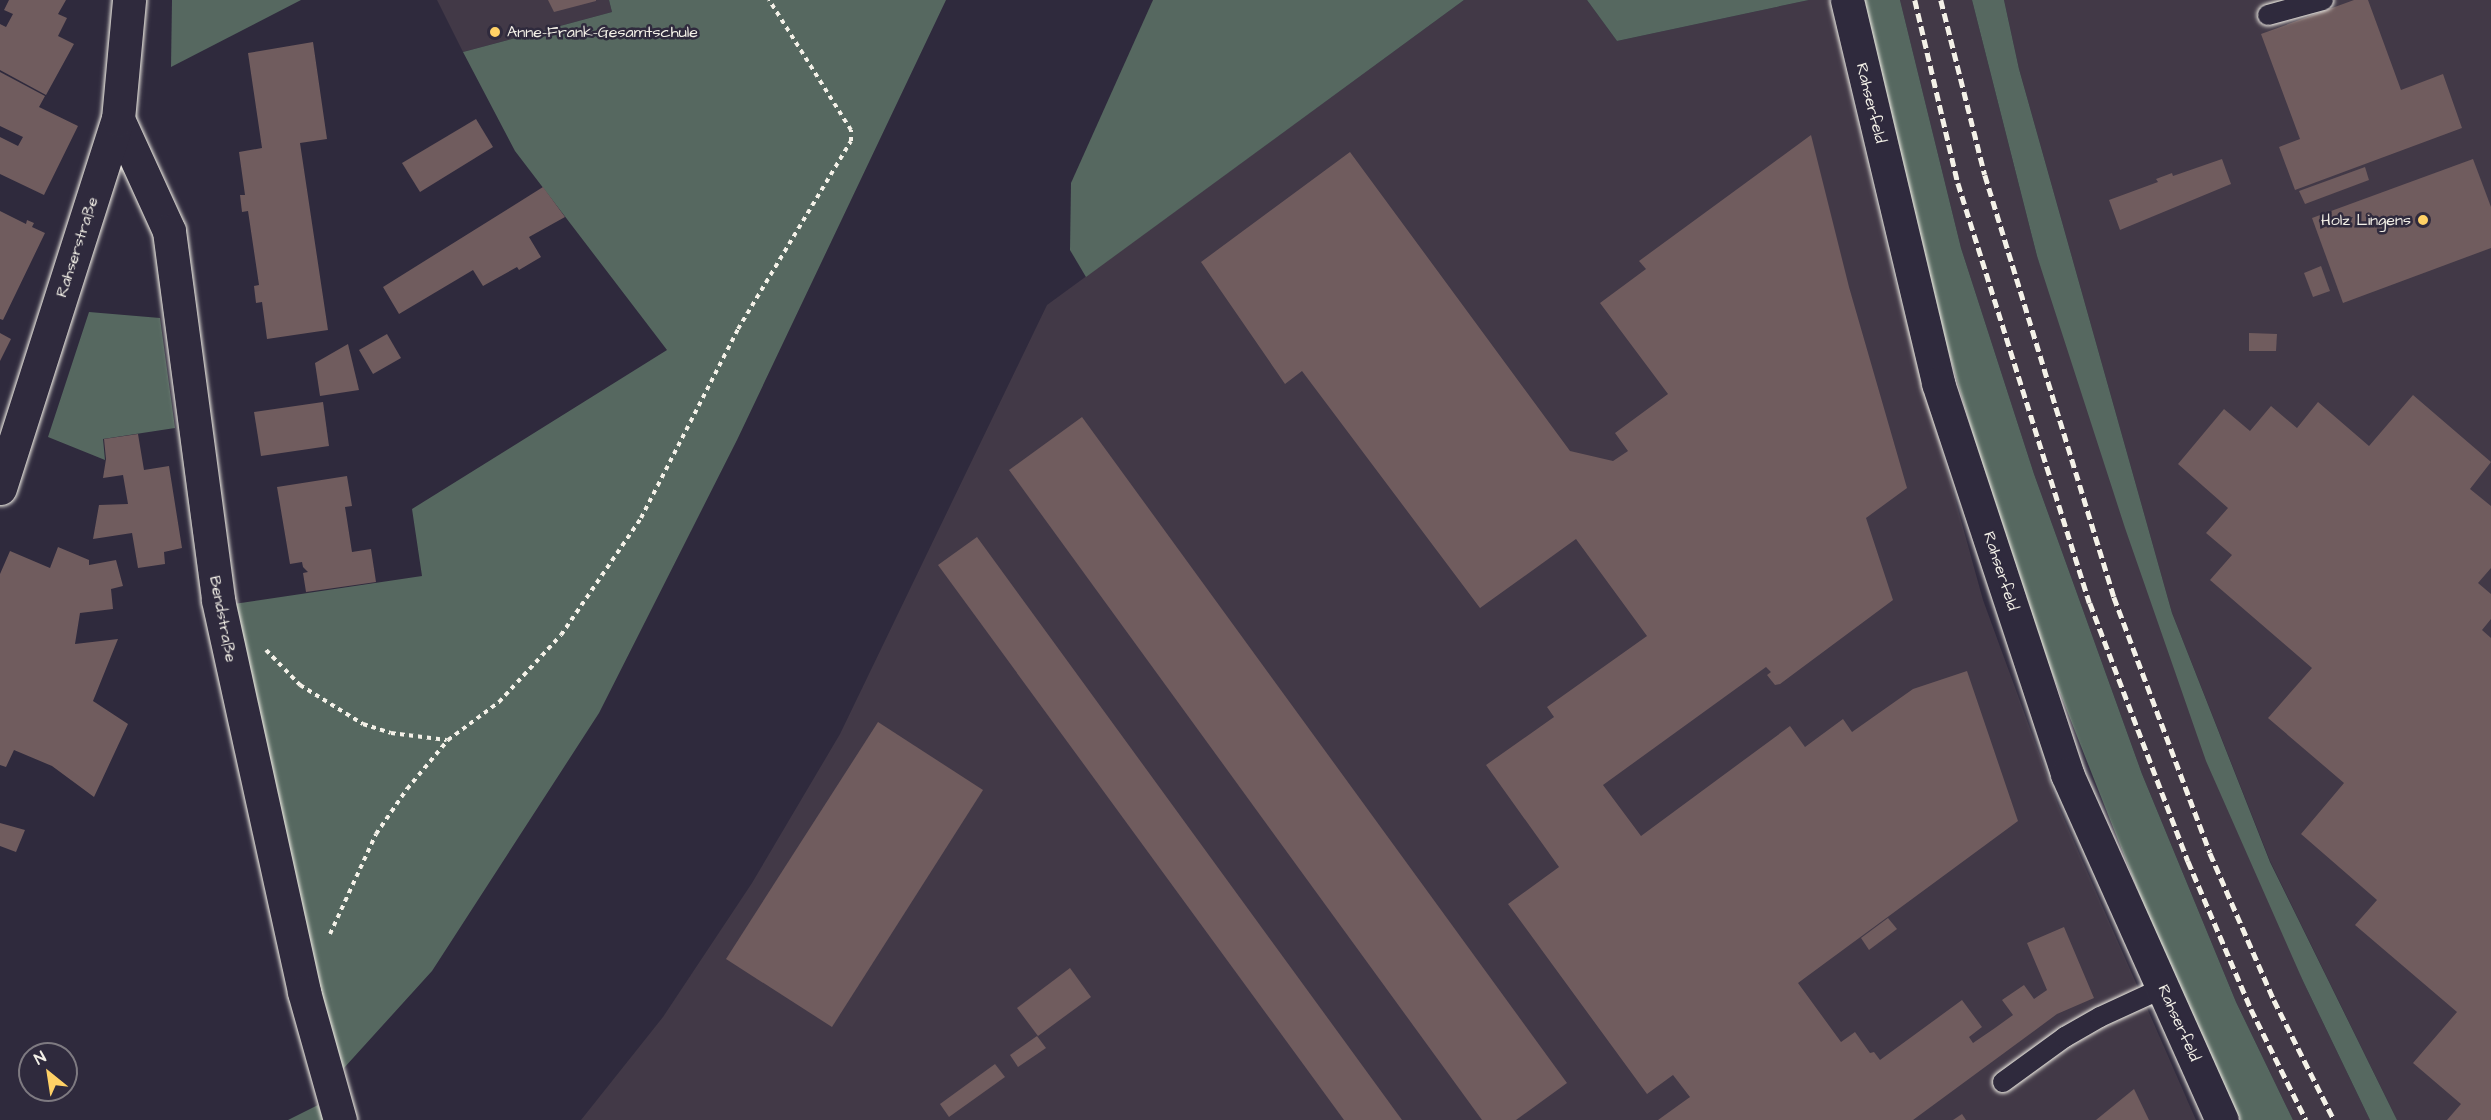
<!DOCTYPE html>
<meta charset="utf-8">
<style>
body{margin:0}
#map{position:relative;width:2491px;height:1120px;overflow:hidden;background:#2f2a3d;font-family:"Architects Daughter",sans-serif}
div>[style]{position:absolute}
.built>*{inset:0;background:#423947}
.green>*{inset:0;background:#566860}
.building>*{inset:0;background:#705c5e}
.path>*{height:4px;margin-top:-2px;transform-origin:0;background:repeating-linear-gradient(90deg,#f4f1e8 0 4.5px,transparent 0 9px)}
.roads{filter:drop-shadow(0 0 2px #f4f1e8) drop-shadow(0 0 2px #f4f1e8)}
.lane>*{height:20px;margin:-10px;padding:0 10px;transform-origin:10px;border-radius:10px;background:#2f2a3d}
.street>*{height:33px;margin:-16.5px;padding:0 16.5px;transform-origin:16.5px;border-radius:16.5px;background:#2f2a3d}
.rail>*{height:4.5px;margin-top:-2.25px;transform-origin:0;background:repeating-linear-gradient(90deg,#f4f1e8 0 9px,transparent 0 13.5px)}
.dots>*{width:16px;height:16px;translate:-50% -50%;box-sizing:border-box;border:3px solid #2f2a3d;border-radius:50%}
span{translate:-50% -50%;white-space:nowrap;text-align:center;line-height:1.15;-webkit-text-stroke:5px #2f2a3d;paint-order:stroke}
.poi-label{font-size:16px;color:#f4f1e8}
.left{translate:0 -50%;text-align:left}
.right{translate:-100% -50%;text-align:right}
.street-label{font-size:16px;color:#f4f1e8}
.north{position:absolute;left:18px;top:1042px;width:60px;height:60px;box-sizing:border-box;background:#2f2a3d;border:2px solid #7e7a81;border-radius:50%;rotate:330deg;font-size:16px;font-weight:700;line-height:24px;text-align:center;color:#f4f1e8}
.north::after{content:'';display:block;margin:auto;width:21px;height:27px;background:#ffd166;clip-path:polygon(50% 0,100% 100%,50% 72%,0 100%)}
</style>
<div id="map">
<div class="built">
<div style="clip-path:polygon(437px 0,609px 0,612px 12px,463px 52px)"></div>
<div style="clip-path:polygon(1464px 0,1587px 0,1617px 41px,1809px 0,1829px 0,1895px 281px,1983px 600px,2058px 805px,2196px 1120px,581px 1120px,663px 1017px,752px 883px,840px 734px,1047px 305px)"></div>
<div style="clip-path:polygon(1900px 0,1972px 0,2037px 256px,2303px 981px,2370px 1120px,2293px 1120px,2236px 1002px,2142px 774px,2034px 474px,1961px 248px)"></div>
<div style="clip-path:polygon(2004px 0,2491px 0,2491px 1120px,2397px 1120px,2270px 861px,2172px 613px,2019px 69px)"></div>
</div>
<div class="green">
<div style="clip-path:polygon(172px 0,301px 0,171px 67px)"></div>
<div style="clip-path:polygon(609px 0,946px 0,737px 440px,599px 713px,432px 971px,334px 1079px,227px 605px,422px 576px,412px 509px,667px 350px,515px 151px,463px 52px,612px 12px)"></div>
<div style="clip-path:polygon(1153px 0,1464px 0,1086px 277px,1070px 250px,1071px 183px)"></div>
<div style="clip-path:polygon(1587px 0,1809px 0,1617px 41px)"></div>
<div style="clip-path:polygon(1862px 0,1900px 0,1961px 248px,2034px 474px,2142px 774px,2236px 1002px,2293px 1120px,2240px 1120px,2150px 921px,2017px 584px,1923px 265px)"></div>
<div style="clip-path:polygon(1972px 0,2004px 0,2019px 69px,2172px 613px,2270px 862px,2397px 1120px,2370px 1120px,2303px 981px,2206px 761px,2125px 528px,2037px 256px)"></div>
<div style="clip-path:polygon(89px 312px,160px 318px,175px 428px,103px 439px,105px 460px,48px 437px)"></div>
<div style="clip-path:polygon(318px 1105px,324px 1120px,288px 1120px)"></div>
</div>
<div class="building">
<div style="clip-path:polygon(9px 0,66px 0,58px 14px,67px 18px,58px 36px,74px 44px,46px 95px,0 70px,0 24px,6px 27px,13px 14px,4px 10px)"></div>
<div style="clip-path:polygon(548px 0,596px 0,596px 1px,554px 12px)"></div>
<div style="clip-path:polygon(2354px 0,2368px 0,2401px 90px,2443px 74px,2462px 128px,2295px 190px,2279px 147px,2300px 139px,2261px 34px)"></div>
<div style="clip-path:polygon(313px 42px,327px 139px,300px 143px,328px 330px,267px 339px,262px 302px,256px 303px,254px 286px,259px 285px,248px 211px,242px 212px,240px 195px,245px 195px,239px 152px,262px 148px,248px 53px)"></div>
<div style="clip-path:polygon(0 72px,45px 96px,39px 107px,78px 126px,44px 195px,0 174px,0 137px,18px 146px,23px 137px,0 126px)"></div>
<div style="clip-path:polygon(476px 119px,493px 147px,420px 192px,402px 163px)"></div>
<div style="clip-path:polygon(1811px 135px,1849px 287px,1907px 488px,1866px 518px,1893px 600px,1780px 684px,1775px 685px,1767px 675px,1771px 672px,1766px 667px,1603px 785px,1641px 836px,1790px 726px,1805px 747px,1843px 719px,1852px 732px,1913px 689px,1967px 671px,2018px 821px,1798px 983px,1841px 1042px,1855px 1032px,1870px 1053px,1874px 1052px,1880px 1060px,1962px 1000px,1982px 1027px,1969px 1037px,1973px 1043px,1995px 1028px,2013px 1015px,2002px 1000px,2024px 985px,2034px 999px,2047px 990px,2027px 943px,2064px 927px,2094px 998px,2057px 1014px,1913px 1120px,1658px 1120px,1690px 1097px,1673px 1075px,1647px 1094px,1508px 904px,1559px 867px,1486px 765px,1554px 717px,1547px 707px,1647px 636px,1576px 539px,1480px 608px,1302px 371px,1285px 384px,1201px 262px,1350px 152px,1570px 451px,1613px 461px,1628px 451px,1615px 433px,1668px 394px,1600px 303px,1646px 269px,1639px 261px)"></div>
<div style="clip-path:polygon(2222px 159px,2231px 184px,2120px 230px,2109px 200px,2158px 182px,2156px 179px,2172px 173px,2173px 176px)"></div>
<div style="clip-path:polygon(2473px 159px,2491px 207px,2491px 248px,2343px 303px,2312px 218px)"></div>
<div style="clip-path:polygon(2365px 167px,2369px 180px,2305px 204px,2299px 191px)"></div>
<div style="clip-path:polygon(543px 187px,565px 217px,529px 237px,541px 257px,519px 270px,517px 267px,483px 286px,473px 270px,399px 314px,383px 287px)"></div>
<div style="clip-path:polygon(0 211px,26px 224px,27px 220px,34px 223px,32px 227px,45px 233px,3px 320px,0 319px)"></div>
<div style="clip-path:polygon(2321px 266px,2330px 291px,2313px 297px,2304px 273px)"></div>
<div style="clip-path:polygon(0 333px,11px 339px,0 361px)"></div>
<div style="clip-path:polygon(2249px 333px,2277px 334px,2276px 351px,2249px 351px)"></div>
<div style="clip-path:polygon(387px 334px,401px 358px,373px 374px,359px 350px)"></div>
<div style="clip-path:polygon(348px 344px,359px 390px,320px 396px,315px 363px)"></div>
<div style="clip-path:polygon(2413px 395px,2491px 462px,2470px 489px,2491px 506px,2491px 568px,2478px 583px,2491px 594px,2491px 619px,2482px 630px,2491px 638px,2491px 1120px,2447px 1120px,2461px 1104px,2413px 1063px,2457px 1012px,2355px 925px,2377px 900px,2301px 834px,2344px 783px,2268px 718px,2312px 668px,2210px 580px,2232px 555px,2206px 533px,2228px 508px,2178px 464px,2224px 409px,2250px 431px,2271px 406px,2297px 428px,2318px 402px,2369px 446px)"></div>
<div style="clip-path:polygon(323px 402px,329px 446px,261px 456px,254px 412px)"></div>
<div style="clip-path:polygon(1082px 417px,1567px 1083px,1516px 1120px,1482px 1120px,1009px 470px)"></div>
<div style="clip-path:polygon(138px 434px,144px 470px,169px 466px,182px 548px,164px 552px,165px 564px,138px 568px,132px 533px,93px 539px,99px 505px,128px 504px,123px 475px,103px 478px,106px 459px,104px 439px)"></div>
<div style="clip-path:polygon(347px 476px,352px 506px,345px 507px,352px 552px,371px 549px,376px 582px,306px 592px,303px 573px,308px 572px,303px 567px,302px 562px,290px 564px,277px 487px)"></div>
<div style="clip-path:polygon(977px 537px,1402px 1120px,1344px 1120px,938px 565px)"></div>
<div style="clip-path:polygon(58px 547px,89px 560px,89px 565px,116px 560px,123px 586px,111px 589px,113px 609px,80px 613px,75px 644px,118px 639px,93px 701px,128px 724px,94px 797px,52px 766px,14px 750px,6px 767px,0 765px,0 574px,10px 551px,50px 568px)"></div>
<div style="clip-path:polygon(878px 722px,983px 790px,832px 1027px,726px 959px)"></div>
<div style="clip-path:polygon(0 823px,25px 830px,16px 852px,0 846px)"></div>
<div style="clip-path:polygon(1888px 918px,1897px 929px,1869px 950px,1861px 938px)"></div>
<div style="clip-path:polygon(1070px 968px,1091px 997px,1038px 1036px,1017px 1008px)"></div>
<div style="clip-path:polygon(1037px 1036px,1046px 1048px,1018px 1067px,1010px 1055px)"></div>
<div style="clip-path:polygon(995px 1064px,1005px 1077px,949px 1117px,940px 1104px)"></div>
<div style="clip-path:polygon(2134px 1089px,2149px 1120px,2096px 1120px)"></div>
<div style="clip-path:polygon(1962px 1114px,1966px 1120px,1953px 1120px)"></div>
</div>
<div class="path">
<div style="left:266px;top:650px;width:49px;rotate:45.8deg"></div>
<div style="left:300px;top:685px;width:74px;rotate:31.8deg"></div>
<div style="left:363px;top:724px;width:29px;rotate:18deg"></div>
<div style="left:391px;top:733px;width:56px;rotate:7.1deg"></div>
<div style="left:330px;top:934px;width:110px;rotate:-65.3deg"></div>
<div style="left:376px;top:834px;width:55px;rotate:-55.4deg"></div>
<div style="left:407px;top:789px;width:64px;rotate:-50.1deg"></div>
<div style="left:448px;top:740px;width:64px;rotate:-36.7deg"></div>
<div style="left:499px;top:702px;width:91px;rotate:-47.2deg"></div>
<div style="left:561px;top:635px;width:142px;rotate:-55.6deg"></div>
<div style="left:641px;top:518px;width:212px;rotate:-62.8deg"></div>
<div style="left:738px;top:329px;width:219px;rotate:-59deg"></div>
<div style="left:851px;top:141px;width:11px;rotate:-90deg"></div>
<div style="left:851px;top:130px;width:154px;rotate:-122.2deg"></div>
</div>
<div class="roads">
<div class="lane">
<div style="left:2268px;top:15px;width:57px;rotate:-15.3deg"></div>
<div style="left:2003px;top:1082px;width:77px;rotate:-36deg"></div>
<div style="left:2065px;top:1037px;width:40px;rotate:-29.7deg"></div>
<div style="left:2100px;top:1017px;width:69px;rotate:-24.7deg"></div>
</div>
<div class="street">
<div style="left:1847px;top:0;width:394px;rotate:76.6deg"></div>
<div style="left:1938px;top:383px;width:412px;rotate:71.7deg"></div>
<div style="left:2067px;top:774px;width:379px;rotate:65.9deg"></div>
<div style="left:118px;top:119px;width:123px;rotate:65.5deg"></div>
<div style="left:169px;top:231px;width:372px;rotate:82.4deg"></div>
<div style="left:218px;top:600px;width:401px;rotate:77.6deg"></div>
<div style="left:304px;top:992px;width:133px;rotate:74.3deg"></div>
<div style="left:0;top:488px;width:387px;rotate:-72.3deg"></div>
<div style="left:118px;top:119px;width:120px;rotate:-84.7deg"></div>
</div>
</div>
<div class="rail">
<div style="left:1915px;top:0;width:188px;rotate:76.8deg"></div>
<div style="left:1958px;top:183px;width:440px;rotate:72.6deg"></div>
<div style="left:2090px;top:603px;width:276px;rotate:69.2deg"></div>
<div style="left:2188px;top:861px;width:161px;rotate:66.9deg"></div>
<div style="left:2251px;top:1009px;width:124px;rotate:63.6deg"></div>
<div style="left:1941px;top:0;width:180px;rotate:75.9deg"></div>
<div style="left:1985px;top:175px;width:441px;rotate:73deg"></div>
<div style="left:2114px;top:597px;width:273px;rotate:69.4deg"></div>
<div style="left:2210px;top:853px;width:160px;rotate:66.5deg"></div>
<div style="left:2274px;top:1000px;width:134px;rotate:63.4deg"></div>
</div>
<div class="dots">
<div style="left:495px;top:32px;background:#ffd166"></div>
<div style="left:2423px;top:220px;background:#ffd166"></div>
</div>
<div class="poi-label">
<span class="left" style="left:507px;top:32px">Anne-Frank-Gesamtschule</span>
<span class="right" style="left:2411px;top:220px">Holz Lingens</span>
</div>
<div class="street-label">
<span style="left:1871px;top:103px;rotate:76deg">Rahserfeld</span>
<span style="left:77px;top:247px;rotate:-72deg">Rahserstraße</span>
<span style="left:2001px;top:571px;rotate:72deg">Rahserfeld</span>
<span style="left:223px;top:619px;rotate:79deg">Bendstraße</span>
<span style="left:2179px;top:1023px;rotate:66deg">Rahserfeld</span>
</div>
<div class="north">N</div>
</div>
